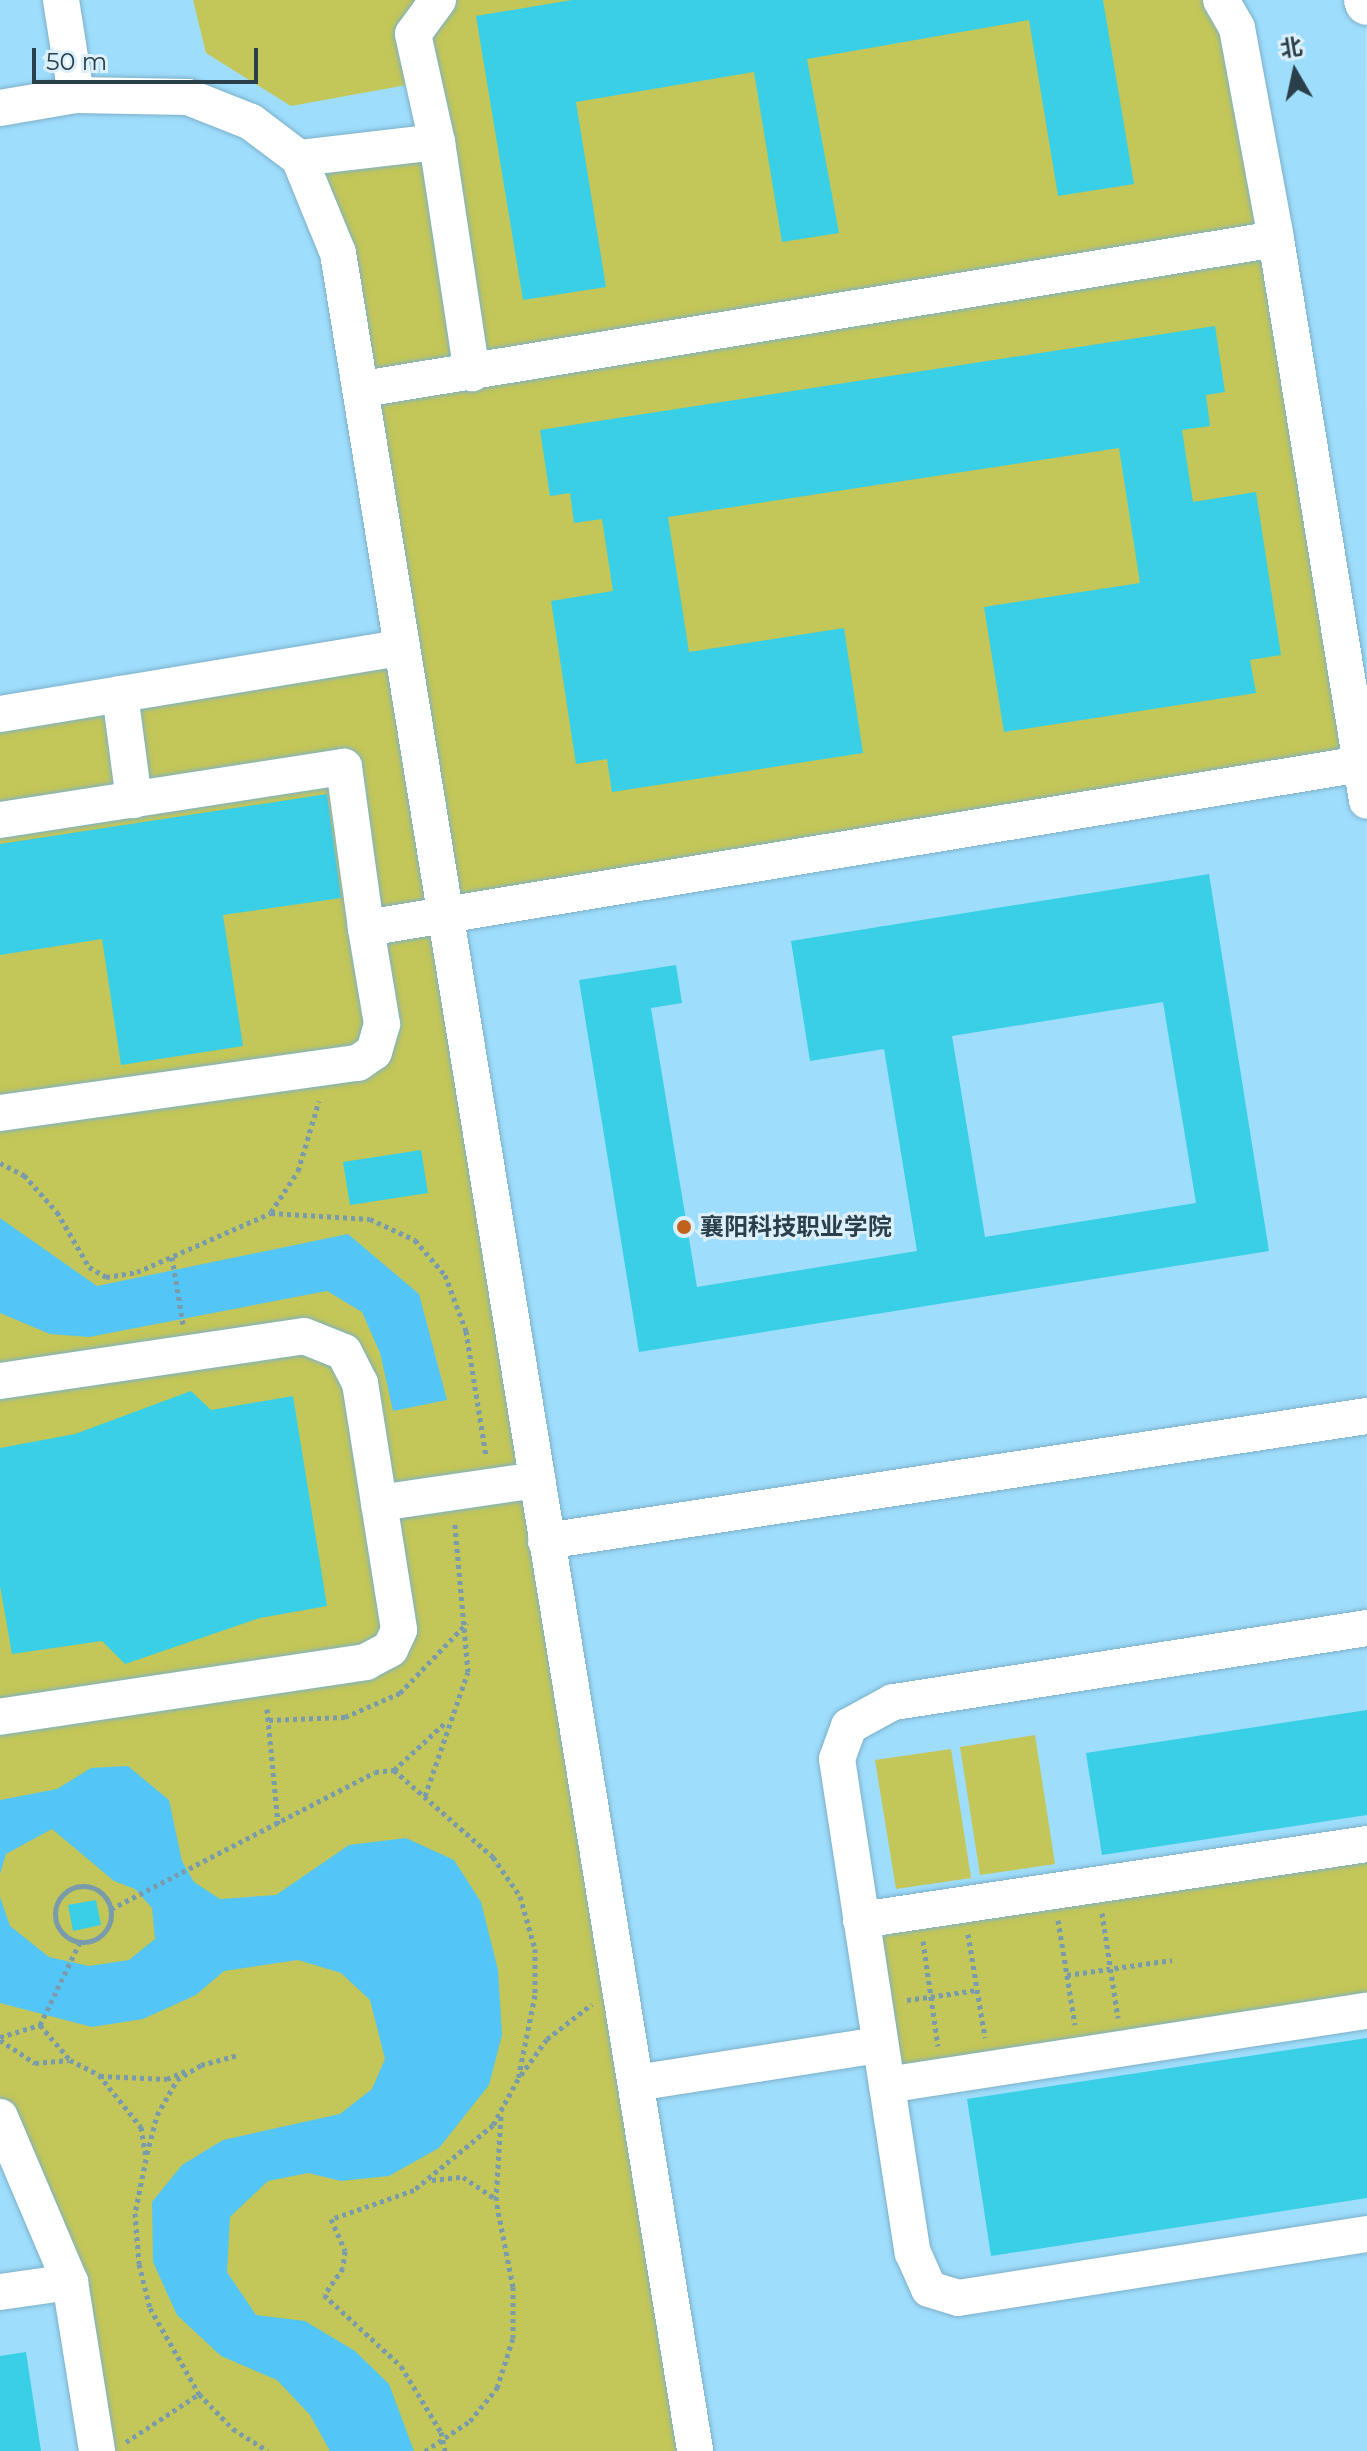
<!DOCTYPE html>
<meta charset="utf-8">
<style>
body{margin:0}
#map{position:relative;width:1367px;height:2451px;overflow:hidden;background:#bde7fc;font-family:Montserrat,"Noto Sans SC",sans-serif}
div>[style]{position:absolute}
.built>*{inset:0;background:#9fddfc}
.green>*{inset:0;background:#c3c658}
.water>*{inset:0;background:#54c5f7}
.building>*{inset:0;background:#39cfe7}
.path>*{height:5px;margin-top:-2.5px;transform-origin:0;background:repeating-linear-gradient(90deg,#7a9bab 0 4px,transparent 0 8px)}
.path>.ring{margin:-2.5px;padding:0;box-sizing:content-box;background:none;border:5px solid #7a9bab;border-radius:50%}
.roads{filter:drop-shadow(0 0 2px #7cb0c9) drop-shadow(0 0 2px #7cb0c9)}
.minor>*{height:36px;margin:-18px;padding:0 18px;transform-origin:18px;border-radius:18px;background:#fff}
.major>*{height:44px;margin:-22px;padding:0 22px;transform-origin:22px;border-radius:22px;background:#fff}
.dots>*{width:22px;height:22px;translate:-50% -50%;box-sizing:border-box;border:4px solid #dcf0fb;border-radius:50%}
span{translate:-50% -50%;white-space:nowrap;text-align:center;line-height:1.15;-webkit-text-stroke:6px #dcf0fb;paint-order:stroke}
.poi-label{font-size:24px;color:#2a3f4a;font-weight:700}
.left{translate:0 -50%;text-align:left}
.north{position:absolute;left:1255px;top:32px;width:80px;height:80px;-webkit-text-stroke:6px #dcf0fb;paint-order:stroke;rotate:351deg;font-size:22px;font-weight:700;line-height:32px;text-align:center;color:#2a3f4a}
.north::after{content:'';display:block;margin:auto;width:28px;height:36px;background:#2a3f4a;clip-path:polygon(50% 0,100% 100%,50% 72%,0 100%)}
.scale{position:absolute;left:32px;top:48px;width:226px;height:36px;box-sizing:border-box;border:4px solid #2a3f4a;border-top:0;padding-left:10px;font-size:24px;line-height:28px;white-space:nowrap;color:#2a3f4a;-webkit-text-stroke:6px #dcf0fb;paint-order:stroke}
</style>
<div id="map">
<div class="built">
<div style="clip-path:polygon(0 0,1366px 0,1367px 2451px,0 2451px)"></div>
</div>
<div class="green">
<div style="clip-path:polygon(193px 0,1221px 0,1361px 764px,447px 916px,695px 2451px,97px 2451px,70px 2282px,0 2117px,0 714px,400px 648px,363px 389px,299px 158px,437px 142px,423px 82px,291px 106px,206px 53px)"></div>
<div style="clip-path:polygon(1035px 1735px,1055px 1864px,980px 1875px,960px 1747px)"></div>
<div style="clip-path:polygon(951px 1749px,971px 1878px,896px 1889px,875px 1760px)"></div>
<div style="clip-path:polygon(1367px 1844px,1367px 2012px,887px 2085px,861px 1920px)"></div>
</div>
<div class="water">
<div style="clip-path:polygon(0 1218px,97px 1286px,348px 1234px,419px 1294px,447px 1400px,393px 1411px,380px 1353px,362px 1312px,327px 1291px,89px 1337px,50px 1334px,0 1313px)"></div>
<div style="clip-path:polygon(128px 1766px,169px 1800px,182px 1861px,194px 1882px,220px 1899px,276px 1895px,349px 1845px,406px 1838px,454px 1860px,481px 1902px,498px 1970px,502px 2035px,489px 2085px,439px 2148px,389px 2176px,341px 2181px,308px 2173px,268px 2181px,230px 2217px,227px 2272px,256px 2315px,305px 2321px,355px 2351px,389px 2384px,414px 2451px,330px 2451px,310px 2415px,277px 2380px,221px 2356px,177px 2315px,153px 2262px,152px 2202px,182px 2165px,223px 2140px,340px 2114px,372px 2089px,385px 2059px,370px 2000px,341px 1973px,298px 1960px,224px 1971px,196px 1995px,143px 2019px,92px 2027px,0 2003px,0 1897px,10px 1926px,49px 1957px,89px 1966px,129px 1960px,155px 1939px,152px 1908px,135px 1889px,114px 1881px,52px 1829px,6px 1854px,0 1874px,0 1800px,57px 1789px,91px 1768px)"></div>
</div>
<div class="building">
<div style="clip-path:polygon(572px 0,1103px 0,1134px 184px,1058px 196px,1029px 20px,807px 59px,839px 233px,782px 242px,754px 72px,576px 102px,606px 287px,523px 300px,476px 16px)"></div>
<div style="clip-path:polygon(1215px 326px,1225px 392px,1206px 395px,1210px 426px,1182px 430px,1193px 502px,1256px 492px,1281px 655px,1250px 660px,1256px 693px,1004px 732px,984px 607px,1140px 583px,1119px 448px,668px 517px,689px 652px,844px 628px,863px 753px,612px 792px,607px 759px,576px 764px,551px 601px,613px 591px,602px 519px,574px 523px,570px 493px,550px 496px,540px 430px)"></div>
<div style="clip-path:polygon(327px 794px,341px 898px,223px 915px,243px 1046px,121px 1065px,102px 939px,0 955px,0 844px)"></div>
<div style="clip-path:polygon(evenodd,1209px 874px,1269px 1251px,639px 1352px,579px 980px,676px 965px,682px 1003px,651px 1008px,697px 1287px,917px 1251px,884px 1049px,810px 1061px,791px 941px,1209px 874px,1163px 1002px,1196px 1203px,985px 1237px,952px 1036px,1163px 1002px)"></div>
<div style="clip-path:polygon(421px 1150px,428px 1193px,350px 1205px,343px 1162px)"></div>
<div style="clip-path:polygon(191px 1391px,211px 1410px,293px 1396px,327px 1606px,260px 1618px,125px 1664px,102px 1641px,12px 1654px,0 1586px,0 1448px,75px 1434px)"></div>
<div style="clip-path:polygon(1367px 1710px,1367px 1815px,1102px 1855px,1086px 1753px)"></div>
<div style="clip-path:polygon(96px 1900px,101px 1925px,73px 1931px,68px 1905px)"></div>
<div style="clip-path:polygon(1367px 2038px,1367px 2198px,991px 2256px,967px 2099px)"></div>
<div style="clip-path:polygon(26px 2352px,41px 2451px,0 2451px,0 2356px)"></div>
</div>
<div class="path">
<div style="left:0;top:1163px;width:27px;rotate:27deg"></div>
<div style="left:24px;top:1175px;width:50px;rotate:48.3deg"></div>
<div style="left:57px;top:1212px;width:64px;rotate:59.8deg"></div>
<div style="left:89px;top:1267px;width:20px;rotate:30deg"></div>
<div style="left:106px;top:1277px;width:31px;rotate:-9deg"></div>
<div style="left:137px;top:1272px;width:146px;rotate:-23.8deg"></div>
<div style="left:271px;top:1213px;width:99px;rotate:3.5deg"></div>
<div style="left:370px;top:1219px;width:50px;rotate:25deg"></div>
<div style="left:415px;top:1240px;width:46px;rotate:49.4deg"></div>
<div style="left:445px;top:1275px;width:60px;rotate:69.4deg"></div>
<div style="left:466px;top:1331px;width:127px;rotate:80.9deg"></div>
<div style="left:271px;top:1212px;width:49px;rotate:-56.6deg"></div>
<div style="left:298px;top:1171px;width:73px;rotate:-73.3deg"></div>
<div style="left:172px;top:1257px;width:68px;rotate:80.7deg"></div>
<div style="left:267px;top:1709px;width:115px;rotate:84.5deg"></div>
<div style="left:269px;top:1720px;width:76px;rotate:-2.3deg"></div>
<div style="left:345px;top:1717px;width:60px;rotate:-23.6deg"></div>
<div style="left:400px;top:1693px;width:97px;rotate:-46.3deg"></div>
<div style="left:394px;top:1770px;width:71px;rotate:-42.7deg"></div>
<div style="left:425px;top:1796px;width:131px;rotate:-70.9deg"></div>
<div style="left:468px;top:1672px;width:148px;rotate:-95.1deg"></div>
<div class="ring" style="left:55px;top:1886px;width:51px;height:51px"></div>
<div style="left:111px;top:1909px;width:297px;rotate:-27.4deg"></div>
<div style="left:375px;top:1772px;width:19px;rotate:-6deg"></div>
<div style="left:394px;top:1770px;width:132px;rotate:41.3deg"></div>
<div style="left:493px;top:1857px;width:47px;rotate:55.3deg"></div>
<div style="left:520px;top:1896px;width:55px;rotate:74.2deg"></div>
<div style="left:535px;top:1949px;width:46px;rotate:90deg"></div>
<div style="left:535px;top:1995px;width:86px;rotate:101.4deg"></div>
<div style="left:518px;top:2079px;width:52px;rotate:118.5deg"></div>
<div style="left:493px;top:2125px;width:102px;rotate:140.6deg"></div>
<div style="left:414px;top:2190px;width:88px;rotate:160.7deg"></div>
<div style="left:331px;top:2219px;width:35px;rotate:66deg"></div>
<div style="left:345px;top:2251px;width:17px;rotate:97deg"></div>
<div style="left:343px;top:2268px;width:33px;rotate:125deg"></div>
<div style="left:324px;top:2295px;width:105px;rotate:42.7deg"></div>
<div style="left:401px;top:2366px;width:77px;rotate:58.8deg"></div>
<div style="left:441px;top:2432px;width:19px;rotate:78deg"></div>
<div style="left:1102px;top:1913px;width:106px;rotate:81.3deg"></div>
<div style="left:1058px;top:1920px;width:106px;rotate:80.8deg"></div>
<div style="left:968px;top:1934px;width:105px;rotate:80.7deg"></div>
<div style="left:923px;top:1941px;width:106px;rotate:81.9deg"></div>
<div style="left:1067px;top:1975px;width:106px;rotate:-8.1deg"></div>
<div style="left:907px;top:2000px;width:71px;rotate:-8.1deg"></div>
<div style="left:40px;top:2025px;width:46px;rotate:49.4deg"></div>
<div style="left:70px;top:2060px;width:33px;rotate:27deg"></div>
<div style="left:99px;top:2075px;width:67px;rotate:51.1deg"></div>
<div style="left:141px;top:2127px;width:32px;rotate:81deg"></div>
<div style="left:146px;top:2159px;width:55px;rotate:101.5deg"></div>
<div style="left:135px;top:2213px;width:51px;rotate:85.5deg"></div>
<div style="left:139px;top:2264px;width:45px;rotate:76deg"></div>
<div style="left:150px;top:2308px;width:99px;rotate:60.3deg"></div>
<div style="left:0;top:2037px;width:42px;rotate:-16.7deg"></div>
<div style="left:40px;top:2025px;width:92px;rotate:-64.3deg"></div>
<div style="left:0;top:2040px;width:42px;rotate:33.3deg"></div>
<div style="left:35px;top:2063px;width:34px;rotate:-5deg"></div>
<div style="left:521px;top:2075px;width:44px;rotate:-54.2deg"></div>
<div style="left:547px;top:2039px;width:57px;rotate:-37.9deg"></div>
<div style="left:100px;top:2076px;width:67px;rotate:2.6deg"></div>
<div style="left:167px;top:2079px;width:22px;rotate:-24deg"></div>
<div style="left:147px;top:2154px;width:40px;rotate:-75.6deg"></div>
<div style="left:157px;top:2115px;width:40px;rotate:-60.3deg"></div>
<div style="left:177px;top:2080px;width:28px;rotate:-32deg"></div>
<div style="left:201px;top:2065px;width:38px;rotate:-15deg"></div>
<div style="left:432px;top:2180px;width:31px;rotate:-6deg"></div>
<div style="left:463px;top:2177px;width:37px;rotate:34deg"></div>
<div style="left:126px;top:2442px;width:87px;rotate:-33.3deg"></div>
<div style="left:199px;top:2394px;width:49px;rotate:45.8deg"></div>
<div style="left:233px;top:2429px;width:41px;rotate:32.2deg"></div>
<div style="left:425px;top:2451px;width:54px;rotate:-33.7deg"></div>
<div style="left:470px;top:2421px;width:43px;rotate:-50.7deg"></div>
<div style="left:497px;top:2388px;width:52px;rotate:-72.3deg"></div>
<div style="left:513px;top:2338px;width:51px;rotate:-90deg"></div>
<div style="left:513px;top:2287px;width:89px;rotate:-101.1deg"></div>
<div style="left:496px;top:2200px;width:85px;rotate:-86.6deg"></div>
</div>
<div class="roads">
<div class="minor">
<div style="left:61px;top:0;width:96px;rotate:81deg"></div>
<div style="left:76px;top:95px;width:112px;rotate:1deg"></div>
<div style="left:188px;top:97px;width:68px;rotate:21.6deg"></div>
<div style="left:251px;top:122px;width:60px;rotate:36.9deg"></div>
<div style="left:299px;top:158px;width:103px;rotate:67.7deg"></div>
<div style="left:338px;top:253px;width:2227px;rotate:80.77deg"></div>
<div style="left:438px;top:0;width:42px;rotate:126.3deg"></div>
<div style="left:413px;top:34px;width:111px;rotate:77.5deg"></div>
<div style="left:437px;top:142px;width:234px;rotate:81.4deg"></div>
<div style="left:1221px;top:0;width:32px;rotate:60deg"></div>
<div style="left:1237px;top:28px;width:215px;rotate:79.5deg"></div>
<div style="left:0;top:108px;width:77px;rotate:-9.7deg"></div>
<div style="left:299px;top:158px;width:139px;rotate:-6.6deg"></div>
<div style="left:363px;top:389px;width:925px;rotate:-9.33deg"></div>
<div style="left:1276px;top:239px;width:569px;rotate:80.8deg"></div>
<div style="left:120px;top:694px;width:107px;rotate:82.5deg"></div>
<div style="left:0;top:714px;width:405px;rotate:-9.4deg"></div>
<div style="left:0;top:820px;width:348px;rotate:-8.8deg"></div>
<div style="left:344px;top:767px;width:162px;rotate:82.2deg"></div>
<div style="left:0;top:1113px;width:361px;rotate:-8deg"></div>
<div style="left:358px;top:1063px;width:19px;rotate:-35deg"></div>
<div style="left:374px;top:1052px;width:29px;rotate:-74deg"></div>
<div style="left:382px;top:1024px;width:97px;rotate:-99.5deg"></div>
<div style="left:366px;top:928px;width:1008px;rotate:-9.36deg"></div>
<div style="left:0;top:1381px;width:307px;rotate:-8.4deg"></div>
<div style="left:304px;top:1336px;width:43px;rotate:21.8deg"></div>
<div style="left:344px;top:1352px;width:35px;rotate:63deg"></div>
<div style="left:360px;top:1383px;width:250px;rotate:81deg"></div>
<div style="left:399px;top:1630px;width:21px;rotate:115deg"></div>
<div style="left:390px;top:1649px;width:27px;rotate:152deg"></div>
<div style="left:366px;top:1662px;width:370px;rotate:171.5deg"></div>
<div style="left:379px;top:1503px;width:160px;rotate:-8.3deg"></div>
<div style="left:546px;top:1541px;width:830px;rotate:-8.66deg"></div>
<div style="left:1367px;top:1628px;width:480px;rotate:171.1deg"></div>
<div style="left:893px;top:1702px;width:50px;rotate:151.4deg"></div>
<div style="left:849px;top:1726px;width:35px;rotate:110deg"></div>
<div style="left:837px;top:1759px;width:500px;rotate:81.3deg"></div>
<div style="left:913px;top:2253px;width:39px;rotate:66deg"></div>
<div style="left:929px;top:2289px;width:30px;rotate:17deg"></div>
<div style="left:958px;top:2298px;width:414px;rotate:-8.9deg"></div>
<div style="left:861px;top:1920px;width:512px;rotate:-8.54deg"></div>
<div style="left:636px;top:2083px;width:247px;rotate:-8.9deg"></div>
<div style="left:887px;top:2085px;width:486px;rotate:-8.8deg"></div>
<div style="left:0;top:2117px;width:179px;rotate:67deg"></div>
<div style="left:70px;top:2282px;width:171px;rotate:80.9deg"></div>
<div style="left:0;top:2292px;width:71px;rotate:-8.1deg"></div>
</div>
<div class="major">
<div style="left:1366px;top:0;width:3px;rotate:72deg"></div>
</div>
</div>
<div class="dots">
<div style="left:684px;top:1227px;background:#c1611c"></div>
</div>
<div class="poi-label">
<span class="left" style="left:700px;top:1227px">襄阳科技职业学院</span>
</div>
<div class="north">北</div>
<div class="scale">50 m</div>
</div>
